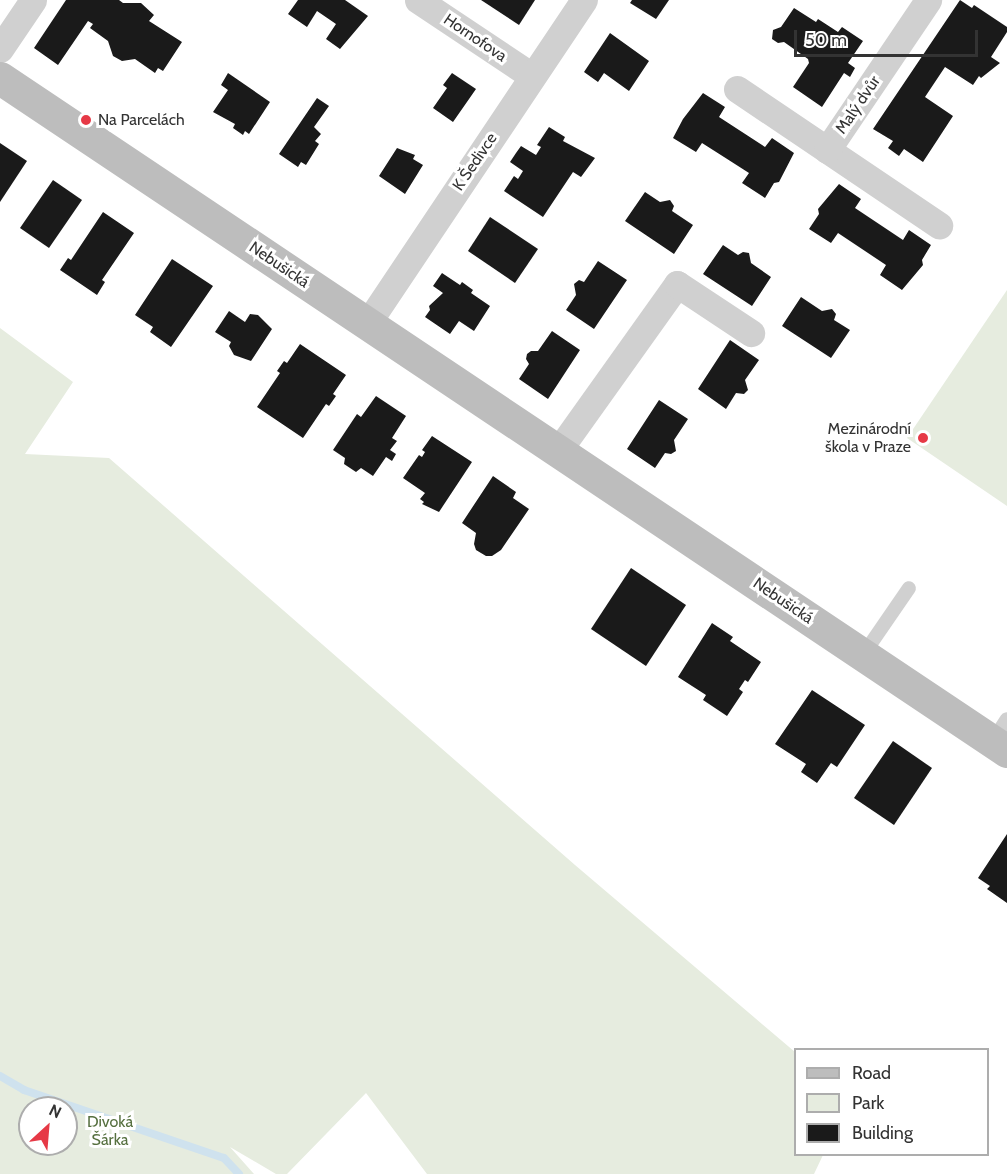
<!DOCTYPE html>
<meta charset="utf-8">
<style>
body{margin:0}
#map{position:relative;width:1007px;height:1174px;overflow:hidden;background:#fff;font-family:Cabin,sans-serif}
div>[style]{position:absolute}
.green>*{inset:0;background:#e6ecdf}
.stream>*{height:8px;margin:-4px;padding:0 4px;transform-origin:4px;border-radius:4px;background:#cfe2ee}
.building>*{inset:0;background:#1a1a1a}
.lane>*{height:14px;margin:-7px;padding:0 7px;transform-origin:7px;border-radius:7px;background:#d0d0d0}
.street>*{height:27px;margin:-13.5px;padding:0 13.5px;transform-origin:13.5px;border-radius:13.5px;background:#d0d0d0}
.secondary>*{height:33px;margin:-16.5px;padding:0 16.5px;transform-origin:16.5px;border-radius:16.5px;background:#bdbdbd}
.dots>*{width:16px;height:16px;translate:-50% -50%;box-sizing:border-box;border:3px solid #fff;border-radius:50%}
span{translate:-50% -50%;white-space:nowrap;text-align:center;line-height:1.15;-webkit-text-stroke:6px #fff;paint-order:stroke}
.street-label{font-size:16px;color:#333}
.poi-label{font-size:16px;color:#333}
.left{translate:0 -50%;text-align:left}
.right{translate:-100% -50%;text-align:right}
.park-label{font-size:16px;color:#56703f}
.legend{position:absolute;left:794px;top:1048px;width:195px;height:108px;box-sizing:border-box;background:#fff;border:2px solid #adadad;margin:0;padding:8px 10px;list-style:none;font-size:18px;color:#333}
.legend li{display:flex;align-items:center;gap:12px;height:30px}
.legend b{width:30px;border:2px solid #adadad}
.north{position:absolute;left:18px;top:1096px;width:60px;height:60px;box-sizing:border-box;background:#fff;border:2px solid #adadad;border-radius:50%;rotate:26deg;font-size:16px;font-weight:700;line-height:24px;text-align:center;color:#333}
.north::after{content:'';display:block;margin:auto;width:21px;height:27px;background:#e63946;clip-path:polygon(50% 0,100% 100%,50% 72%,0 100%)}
.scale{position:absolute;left:794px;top:30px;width:184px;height:27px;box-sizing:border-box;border:3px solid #333;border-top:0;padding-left:8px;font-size:18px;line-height:21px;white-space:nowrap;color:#333;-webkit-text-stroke:4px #fff;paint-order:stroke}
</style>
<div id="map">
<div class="green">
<div style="clip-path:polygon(1007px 290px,1007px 506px,907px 438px)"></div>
<div style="clip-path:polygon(evenodd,0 328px,73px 382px,25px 454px,109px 458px,575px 865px,795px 1052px,796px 1154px,823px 1155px,814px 1174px,427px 1174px,366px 1093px,287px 1174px,276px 1174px,230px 1147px,254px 1174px,0 1174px,0 328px,30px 1108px,66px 1108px,66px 1144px,30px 1144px,30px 1108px)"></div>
</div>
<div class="stream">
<div style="left:0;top:1076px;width:28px;rotate:30deg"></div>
<div style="left:24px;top:1090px;width:211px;rotate:18.8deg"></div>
<div style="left:224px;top:1158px;width:22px;rotate:47deg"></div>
</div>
<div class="building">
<div style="clip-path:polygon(66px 0,119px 0,123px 3px,141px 3px,154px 15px,149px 21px,182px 42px,163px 71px,158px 68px,155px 73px,135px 59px,122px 61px,113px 56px,108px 41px,90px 28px,93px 24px,88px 21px,58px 65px,34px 48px)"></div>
<div style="clip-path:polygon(298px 0,345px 0,368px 16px,340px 49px,326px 39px,336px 24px,317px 11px,307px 27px,288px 14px)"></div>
<div style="clip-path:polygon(481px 0,535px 0,519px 25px)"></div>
<div style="clip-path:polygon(632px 0,669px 0,656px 19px,630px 3px)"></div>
<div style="clip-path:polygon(960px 0,972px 8px,974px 5px,1007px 27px,1007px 32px,991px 57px,1000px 63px,981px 78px,979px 76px,973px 85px,945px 67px,925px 97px,953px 116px,923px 162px,904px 149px,899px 156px,888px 148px,893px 141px,873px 129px)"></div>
<div style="clip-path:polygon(794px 8px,816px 22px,818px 19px,838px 32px,842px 27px,863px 41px,848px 63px,855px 68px,850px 77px,844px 73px,822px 107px,793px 87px,809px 63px,808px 59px,784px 42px,778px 43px,772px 39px,773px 30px,781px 27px)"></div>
<div style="clip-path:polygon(610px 33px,649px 61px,629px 91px,604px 73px,598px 82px,584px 72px)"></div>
<div style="clip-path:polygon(228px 73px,270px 102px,249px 134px,245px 131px,243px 135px,233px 128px,235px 124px,213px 112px,228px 90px,221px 85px)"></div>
<div style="clip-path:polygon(452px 73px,476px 89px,453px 122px,433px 108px,447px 88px,443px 85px)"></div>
<div style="clip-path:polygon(703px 93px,725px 107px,719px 117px,765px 147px,772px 138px,794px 153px,779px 182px,774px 183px,765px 198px,742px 183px,749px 173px,724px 157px,702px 143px,696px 152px,673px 138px,683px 119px)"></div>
<div style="clip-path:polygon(317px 98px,329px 106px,314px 127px,321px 134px,315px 141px,319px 144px,306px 165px,301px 162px,298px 167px,279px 154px)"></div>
<div style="clip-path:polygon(549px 127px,565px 137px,563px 141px,595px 158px,581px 177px,573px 172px,543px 217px,504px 191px,514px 176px,518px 179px,523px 171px,510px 162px,516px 153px,521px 146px,536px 155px,541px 147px,537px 145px)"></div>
<div style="clip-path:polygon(0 143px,27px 161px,0 202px)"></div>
<div style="clip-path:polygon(397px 148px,415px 155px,413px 159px,423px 165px,405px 194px,379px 176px)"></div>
<div style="clip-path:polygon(53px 180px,82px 200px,49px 248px,20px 228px)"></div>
<div style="clip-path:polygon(839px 184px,861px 199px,855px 208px,903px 240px,909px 230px,931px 245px,922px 260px,923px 265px,902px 290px,880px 275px,886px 265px,838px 233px,831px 243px,809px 229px,819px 214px,818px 209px)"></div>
<div style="clip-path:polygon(645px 192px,660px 202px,670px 200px,674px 206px,672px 211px,693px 225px,674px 254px,625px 221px)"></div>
<div style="clip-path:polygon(103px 212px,134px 233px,102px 280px,105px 282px,97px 295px,60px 270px,68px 258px,71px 260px)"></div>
<div style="clip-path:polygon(490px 217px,538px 249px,515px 283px,468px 251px)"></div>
<div style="clip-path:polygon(723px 245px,738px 255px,743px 252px,749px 253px,751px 263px,771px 277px,752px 306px,703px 274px)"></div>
<div style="clip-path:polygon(172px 259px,213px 286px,171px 347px,150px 332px,153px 327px,135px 315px)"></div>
<div style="clip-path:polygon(598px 261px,627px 280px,594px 329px,566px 310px,576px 295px,574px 284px,579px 280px,584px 282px)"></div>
<div style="clip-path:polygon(442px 273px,460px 285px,462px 282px,473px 290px,471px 293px,490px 306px,474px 331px,459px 321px,450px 334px,425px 317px,430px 310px,429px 306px,443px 293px,433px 286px)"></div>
<div style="clip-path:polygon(801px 297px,822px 311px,832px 309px,836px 314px,834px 320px,850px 330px,831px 358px,782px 326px)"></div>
<div style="clip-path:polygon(229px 311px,245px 322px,250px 314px,258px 315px,272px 329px,251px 361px,234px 355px,229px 346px,231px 342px,215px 332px)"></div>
<div style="clip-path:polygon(552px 331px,580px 350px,548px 399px,519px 379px,529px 364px,526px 359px,527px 354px,531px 351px,538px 351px)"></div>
<div style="clip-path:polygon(730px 340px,759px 360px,745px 380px,748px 390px,744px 394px,736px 393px,726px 409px,698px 389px)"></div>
<div style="clip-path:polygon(300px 344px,346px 375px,333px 394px,336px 396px,329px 406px,326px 404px,303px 438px,257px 407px,280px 373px,277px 371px,284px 361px,287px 363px)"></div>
<div style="clip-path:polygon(376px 396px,406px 416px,392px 438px,397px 441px,390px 450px,396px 454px,392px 461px,386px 457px,373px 476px,361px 468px,356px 472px,344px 464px,345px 458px,333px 450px,357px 414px,361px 417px)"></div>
<div style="clip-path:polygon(659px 400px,688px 419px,674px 440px,676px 451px,671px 454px,665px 453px,655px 468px,627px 449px)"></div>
<div style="clip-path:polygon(432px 436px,472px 462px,439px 512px,422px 504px,424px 502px,420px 499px,425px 493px,403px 478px,419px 455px,422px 457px,425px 452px,422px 450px)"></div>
<div style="clip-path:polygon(493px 476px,516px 492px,513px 498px,529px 509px,501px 550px,492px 556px,486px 556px,476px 550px,474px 544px,476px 533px,462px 523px)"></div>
<div style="clip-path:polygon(631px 568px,686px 605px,646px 666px,591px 629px)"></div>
<div style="clip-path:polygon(712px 623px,733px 637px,730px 641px,761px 662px,748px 682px,745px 680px,739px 689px,743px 692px,727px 716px,703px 700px,706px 695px,678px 677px)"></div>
<div style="clip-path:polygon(812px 690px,865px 725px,837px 767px,831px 763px,817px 783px,801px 772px,806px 764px,775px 744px)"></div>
<div style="clip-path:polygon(893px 741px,932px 768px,894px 825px,854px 798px)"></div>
<div style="clip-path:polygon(1007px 834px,1007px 903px,987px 889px,990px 886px,978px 878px)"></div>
</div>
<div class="lane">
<div style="left:863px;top:655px;width:81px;rotate:-55.5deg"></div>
<div style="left:992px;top:742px;width:27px;rotate:-57deg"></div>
</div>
<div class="street">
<div style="left:418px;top:0;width:137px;rotate:33.7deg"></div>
<div style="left:0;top:49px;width:59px;rotate:-56deg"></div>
<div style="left:737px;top:89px;width:244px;rotate:34deg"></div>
<div style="left:827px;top:150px;width:181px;rotate:-56deg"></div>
<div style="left:367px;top:324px;width:390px;rotate:-56.2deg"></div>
<div style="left:558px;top:451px;width:205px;rotate:-54.5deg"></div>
<div style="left:677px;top:284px;width:89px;rotate:33.5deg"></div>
</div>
<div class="secondary">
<div style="left:0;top:78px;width:1211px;rotate:33.76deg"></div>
</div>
<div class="dots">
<div style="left:86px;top:120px;background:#e63946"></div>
<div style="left:923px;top:438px;background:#e63946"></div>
</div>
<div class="street-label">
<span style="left:475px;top:38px;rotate:34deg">Hornofova</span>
<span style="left:858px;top:105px;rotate:-56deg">Malý dvůr</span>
<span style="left:475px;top:162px;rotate:-56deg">K Šedivce</span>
<span style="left:279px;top:265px;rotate:34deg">Nebušická</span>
<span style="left:783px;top:601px;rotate:34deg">Nebušická</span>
</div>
<div class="poi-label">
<span class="left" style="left:98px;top:120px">Na Parcelách</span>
<span class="right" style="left:911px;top:438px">Mezinárodní<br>škola v Praze</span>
</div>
<div class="park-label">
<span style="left:110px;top:1131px">Divoká<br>Šárka</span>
</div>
<ul class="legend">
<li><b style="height:8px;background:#bdbdbd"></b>Road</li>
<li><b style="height:16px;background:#e6ecdf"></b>Park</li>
<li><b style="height:16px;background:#1a1a1a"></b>Building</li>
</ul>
<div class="north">N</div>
<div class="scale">50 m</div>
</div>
